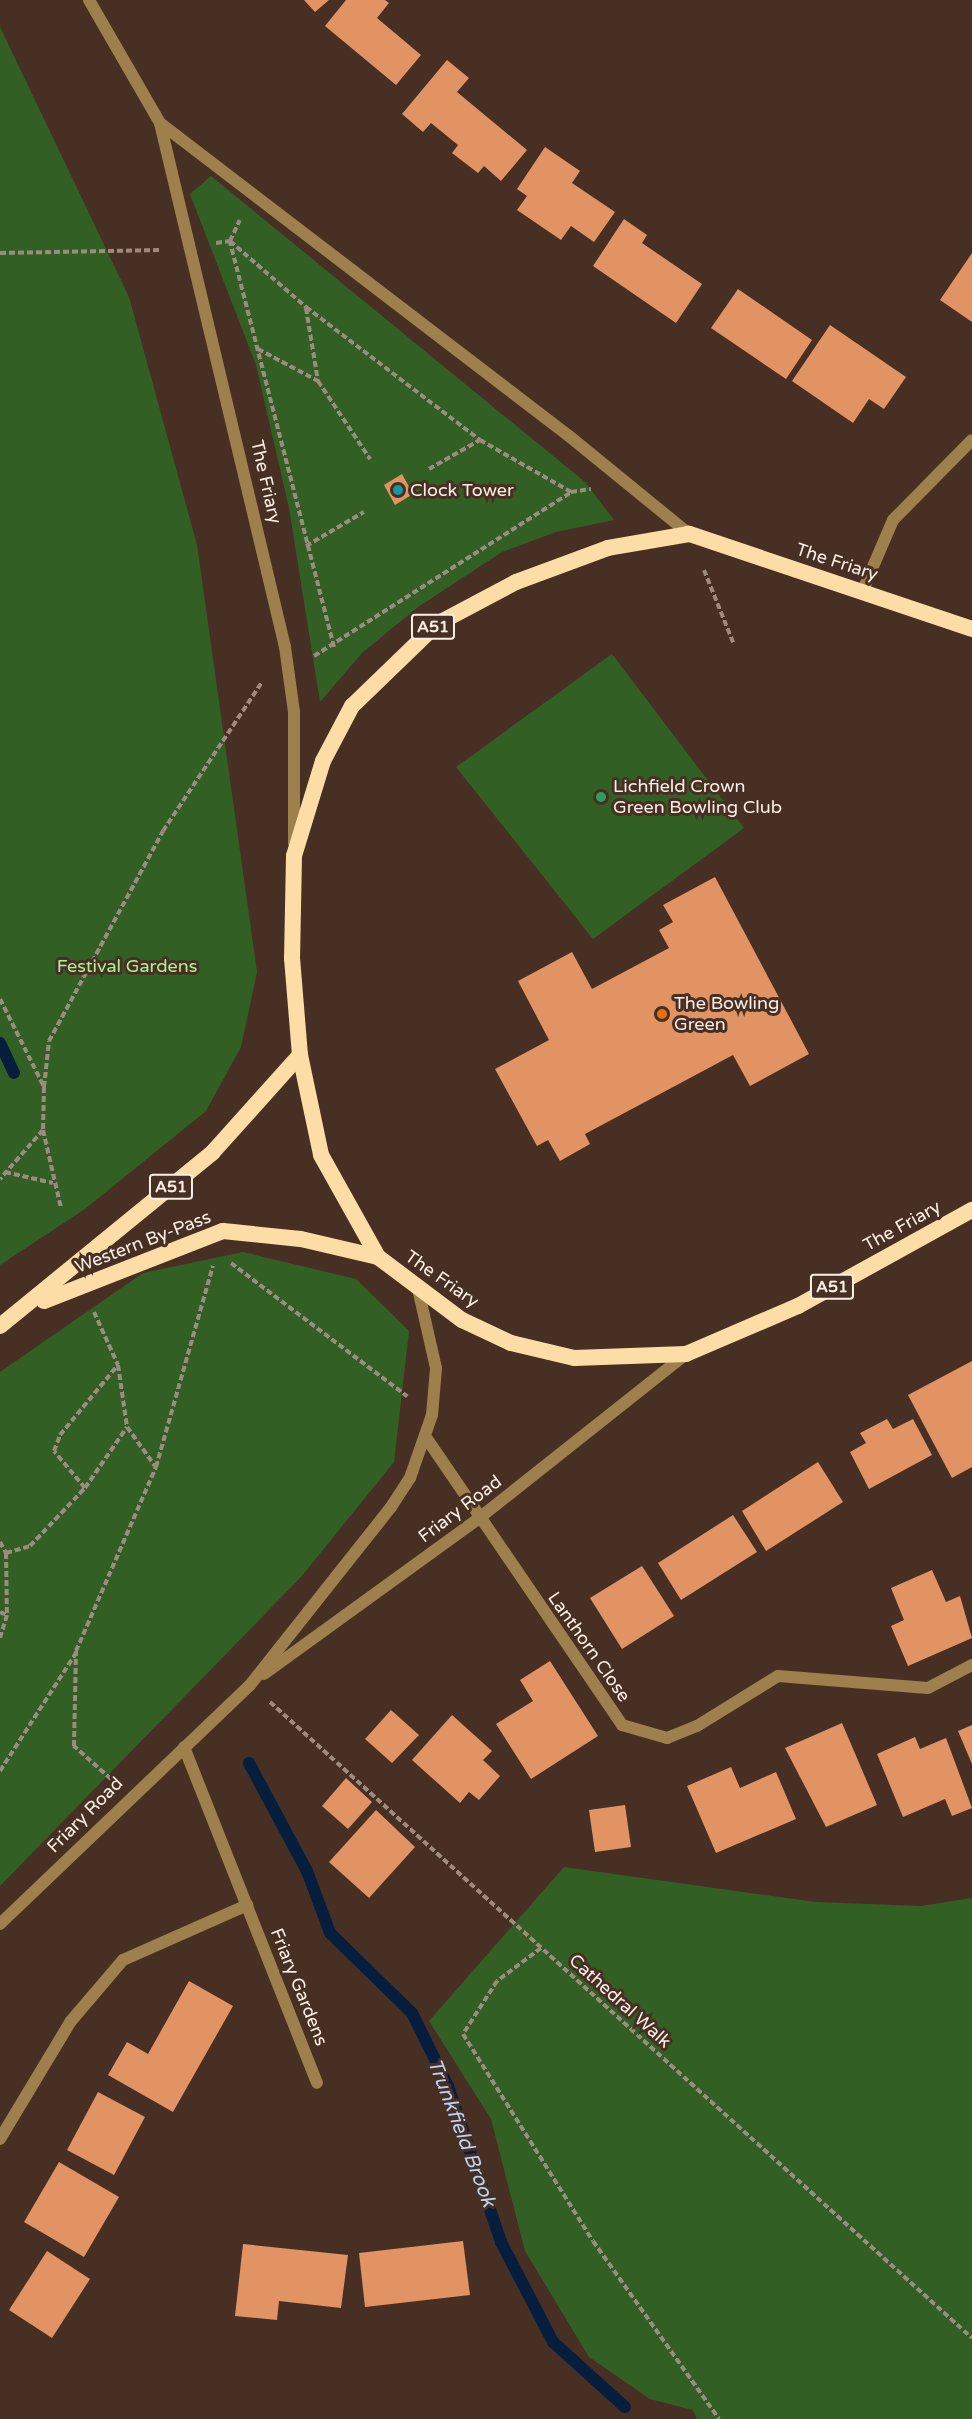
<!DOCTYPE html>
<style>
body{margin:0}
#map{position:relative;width:972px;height:2419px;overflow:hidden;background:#473023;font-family:"Varela Round",sans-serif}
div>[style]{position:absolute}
.green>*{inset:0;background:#326024}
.stream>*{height:12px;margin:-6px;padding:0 6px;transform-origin:6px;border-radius:6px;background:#051e3d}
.building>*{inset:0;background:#e19364}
.path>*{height:4px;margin-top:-2px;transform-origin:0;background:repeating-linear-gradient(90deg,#9e8b80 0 6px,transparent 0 9px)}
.minor>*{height:12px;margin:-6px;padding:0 6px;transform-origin:6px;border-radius:6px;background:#9d804c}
.tertiary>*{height:12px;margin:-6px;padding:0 6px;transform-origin:6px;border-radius:6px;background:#9d804c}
.trunk>*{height:16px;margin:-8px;padding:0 8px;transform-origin:8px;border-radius:8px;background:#fcdda6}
.dots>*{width:16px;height:16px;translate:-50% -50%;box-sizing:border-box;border:3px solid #473023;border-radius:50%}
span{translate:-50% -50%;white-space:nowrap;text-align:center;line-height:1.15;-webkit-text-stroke:6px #473023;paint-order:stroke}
.shield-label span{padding:2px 4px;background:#473023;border:2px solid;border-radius:4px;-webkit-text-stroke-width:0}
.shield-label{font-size:16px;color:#fdeee6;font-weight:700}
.street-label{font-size:18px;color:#fdeee6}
.poi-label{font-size:18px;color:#fdeee6}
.left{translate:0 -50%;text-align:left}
.park-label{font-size:18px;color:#aaf395}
.water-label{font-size:20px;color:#b8d2f6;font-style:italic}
</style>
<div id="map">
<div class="green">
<div style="clip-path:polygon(0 27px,129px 297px,197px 545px,257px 972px,241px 1047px,206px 1111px,85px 1209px,0 1265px)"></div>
<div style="clip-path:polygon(211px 176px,585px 482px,614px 520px,556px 532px,502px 552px,418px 607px,362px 653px,320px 702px,289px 508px,256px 365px,190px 194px)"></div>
<div style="clip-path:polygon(612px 654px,744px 828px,593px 939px,456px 767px)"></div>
<div style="clip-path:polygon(243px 1252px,356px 1279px,409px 1331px,394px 1462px,301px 1577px,0 1886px,0 1372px,143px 1273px)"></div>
<div style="clip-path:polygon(564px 1867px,815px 1902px,921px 1906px,972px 1898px,972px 2419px,697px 2419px,693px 2410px,650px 2399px,589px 2357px,525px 2251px,491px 2119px,429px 2021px)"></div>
</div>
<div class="stream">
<div style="left:0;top:1043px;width:33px;rotate:65deg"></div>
<div style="left:249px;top:1763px;width:123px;rotate:61.8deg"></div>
<div style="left:307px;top:1871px;width:66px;rotate:69.6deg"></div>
<div style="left:330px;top:1933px;width:115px;rotate:44.3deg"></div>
<div style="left:412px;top:2013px;width:81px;rotate:63.7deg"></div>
<div style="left:448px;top:2086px;width:165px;rotate:71.2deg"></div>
<div style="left:501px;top:2242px;width:113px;rotate:62.5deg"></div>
<div style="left:553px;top:2342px;width:97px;rotate:42.1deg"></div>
</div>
<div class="building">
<div style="clip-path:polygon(304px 0,329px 0,315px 12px)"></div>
<div style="clip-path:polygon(346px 0,385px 0,389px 3px,377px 18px,421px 55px,396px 85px,325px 26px)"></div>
<div style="clip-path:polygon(447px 60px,469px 78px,457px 92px,527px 150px,501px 181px,484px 166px,478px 173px,452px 153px,458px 145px,431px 123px,423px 132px,402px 114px)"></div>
<div style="clip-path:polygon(545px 147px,580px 171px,572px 183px,615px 212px,594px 242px,571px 226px,561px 240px,517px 210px,527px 196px,517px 189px)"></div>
<div style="clip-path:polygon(624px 219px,647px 235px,642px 243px,702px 284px,676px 323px,593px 266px)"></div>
<div style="clip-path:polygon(972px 253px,972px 322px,940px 300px)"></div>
<div style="clip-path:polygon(738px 289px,812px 340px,786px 379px,711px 328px)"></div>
<div style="clip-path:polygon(830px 325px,906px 377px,884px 409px,869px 399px,853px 423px,792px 381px)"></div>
<div style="clip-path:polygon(402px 474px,413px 494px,395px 505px,384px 485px)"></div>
<div style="clip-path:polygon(715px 877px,809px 1054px,750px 1086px,733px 1055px,585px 1134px,590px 1144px,560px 1161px,548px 1140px,537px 1146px,495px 1069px,549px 1040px,518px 981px,572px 952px,592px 989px,669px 948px,659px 930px,673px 922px,663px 905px)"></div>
<div style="clip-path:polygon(972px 1361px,972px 1467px,952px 1478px,908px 1395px)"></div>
<div style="clip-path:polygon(887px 1419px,893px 1429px,913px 1419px,932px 1455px,869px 1489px,850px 1452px,866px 1443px,860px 1433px)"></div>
<div style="clip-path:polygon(818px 1462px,843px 1502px,766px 1551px,742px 1511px)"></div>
<div style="clip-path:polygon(733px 1515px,757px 1552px,681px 1600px,658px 1563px)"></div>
<div style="clip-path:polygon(642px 1566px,674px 1616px,622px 1649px,590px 1598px)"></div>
<div style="clip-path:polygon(932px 1570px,946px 1602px,960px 1596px,972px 1638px,908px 1666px,891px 1626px,904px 1620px,891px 1588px)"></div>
<div style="clip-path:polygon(550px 1661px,598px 1736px,531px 1779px,496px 1724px,533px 1701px,520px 1680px)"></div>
<div style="clip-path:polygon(391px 1710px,419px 1735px,392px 1763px,365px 1739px)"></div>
<div style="clip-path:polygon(452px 1715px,492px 1751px,483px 1760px,500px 1776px,479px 1800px,469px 1792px,460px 1803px,412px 1760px)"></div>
<div style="clip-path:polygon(842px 1723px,877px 1805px,826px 1827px,785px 1748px)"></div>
<div style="clip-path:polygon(972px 1725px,972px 1764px,958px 1731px)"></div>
<div style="clip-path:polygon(915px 1737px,920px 1749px,946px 1738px,972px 1808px,952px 1816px,945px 1799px,903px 1817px,877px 1754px)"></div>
<div style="clip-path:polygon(731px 1767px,740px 1788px,776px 1772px,796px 1819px,716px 1853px,687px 1786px)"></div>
<div style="clip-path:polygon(346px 1778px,372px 1802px,348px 1829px,322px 1806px)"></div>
<div style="clip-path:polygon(625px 1805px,631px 1847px,595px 1852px,589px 1810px)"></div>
<div style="clip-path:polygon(376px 1810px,415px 1847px,369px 1898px,329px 1862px)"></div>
<div style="clip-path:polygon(189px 1981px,233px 2006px,173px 2112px,108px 2075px,127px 2042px,148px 2054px)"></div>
<div style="clip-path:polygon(98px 2092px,145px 2117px,114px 2175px,67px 2150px)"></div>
<div style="clip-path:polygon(59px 2162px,119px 2197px,84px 2257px,24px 2222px)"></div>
<div style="clip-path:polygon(463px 2241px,470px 2295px,365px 2307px,359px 2253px)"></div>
<div style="clip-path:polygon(243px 2244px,348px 2255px,341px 2308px,279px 2301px,277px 2320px,235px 2316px)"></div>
<div style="clip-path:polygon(47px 2251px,90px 2279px,52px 2338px,9px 2310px)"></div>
</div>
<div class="path">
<div style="left:216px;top:243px;width:14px;rotate:-8deg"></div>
<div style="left:230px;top:241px;width:23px;rotate:-65deg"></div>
<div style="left:0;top:253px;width:161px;rotate:-1.1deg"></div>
<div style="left:306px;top:308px;width:74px;rotate:80.7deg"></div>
<div style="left:258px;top:349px;width:68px;rotate:28.1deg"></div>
<div style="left:318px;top:381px;width:94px;rotate:56.3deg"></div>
<div style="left:429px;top:469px;width:59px;rotate:-29.6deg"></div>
<div style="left:306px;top:546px;width:67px;rotate:-30.4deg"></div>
<div style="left:704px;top:570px;width:78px;rotate:68.1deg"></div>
<div style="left:334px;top:647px;width:419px;rotate:-104.4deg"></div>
<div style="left:230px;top:241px;width:101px;rotate:41deg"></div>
<div style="left:306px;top:307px;width:219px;rotate:37.4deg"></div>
<div style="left:480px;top:440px;width:105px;rotate:29.7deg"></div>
<div style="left:314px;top:656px;width:305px;rotate:-32.5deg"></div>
<div style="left:571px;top:492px;width:20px;rotate:-9deg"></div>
<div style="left:0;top:999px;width:98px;rotate:63.4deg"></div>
<div style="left:44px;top:1087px;width:43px;rotate:91.3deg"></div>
<div style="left:43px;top:1130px;width:65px;rotate:131.3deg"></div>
<div style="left:44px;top:1087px;width:46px;rotate:-83.8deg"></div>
<div style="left:49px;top:1041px;width:239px;rotate:-61.5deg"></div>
<div style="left:163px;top:831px;width:179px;rotate:-56.4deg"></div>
<div style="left:43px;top:1130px;width:80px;rotate:77deg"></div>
<div style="left:5px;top:1172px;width:49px;rotate:12.9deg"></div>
<div style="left:231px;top:1263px;width:221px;rotate:37.1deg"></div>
<div style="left:94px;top:1312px;width:58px;rotate:65.6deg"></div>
<div style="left:118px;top:1365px;width:63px;rotate:81.7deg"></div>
<div style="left:127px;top:1427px;width:48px;rotate:54.3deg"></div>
<div style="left:85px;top:1488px;width:48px;rotate:-130deg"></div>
<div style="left:54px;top:1451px;width:17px;rotate:-69deg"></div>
<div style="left:60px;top:1435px;width:91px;rotate:-50.4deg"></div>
<div style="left:0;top:1542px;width:13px;rotate:61deg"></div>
<div style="left:6px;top:1553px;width:62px;rotate:89.1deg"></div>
<div style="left:7px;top:1615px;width:24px;rotate:107deg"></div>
<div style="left:6px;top:1553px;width:25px;rotate:-16deg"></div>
<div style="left:30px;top:1546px;width:80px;rotate:-46.5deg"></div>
<div style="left:85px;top:1488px;width:74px;rotate:-55.5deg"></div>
<div style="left:0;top:1612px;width:8px;rotate:23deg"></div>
<div style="left:270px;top:1702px;width:947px;rotate:42.18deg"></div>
<div style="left:0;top:1771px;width:140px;rotate:-57.2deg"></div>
<div style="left:111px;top:1779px;width:50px;rotate:-138.3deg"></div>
<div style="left:74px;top:1746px;width:95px;rotate:-88.8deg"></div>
<div style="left:76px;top:1651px;width:201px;rotate:-66.5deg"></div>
<div style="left:156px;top:1467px;width:209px;rotate:-74.2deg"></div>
<div style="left:541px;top:1948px;width:55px;rotate:143.1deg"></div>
<div style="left:497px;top:1981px;width:63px;rotate:122.7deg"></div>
<div style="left:463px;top:2034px;width:244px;rotate:57.9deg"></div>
<div style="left:593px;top:2241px;width:218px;rotate:54.7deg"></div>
</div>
<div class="minor">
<div style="left:863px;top:590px;width:76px;rotate:-66.8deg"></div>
<div style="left:893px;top:520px;width:112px;rotate:-45.4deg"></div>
<div style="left:425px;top:1436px;width:350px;rotate:55.7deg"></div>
<div style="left:622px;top:1725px;width:47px;rotate:16.1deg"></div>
<div style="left:667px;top:1738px;width:32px;rotate:-22deg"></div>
<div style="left:697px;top:1726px;width:95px;rotate:-31.7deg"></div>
<div style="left:778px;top:1676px;width:150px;rotate:4.6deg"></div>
<div style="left:928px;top:1688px;width:50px;rotate:-27.6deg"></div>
<div style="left:184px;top:1747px;width:361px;rotate:68.4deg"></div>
<div style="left:0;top:2139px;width:138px;rotate:-59deg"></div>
<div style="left:71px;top:2021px;width:80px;rotate:-49.6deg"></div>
<div style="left:123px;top:1960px;width:136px;rotate:-23.9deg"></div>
</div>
<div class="tertiary">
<div style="left:89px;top:0;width:142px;rotate:60deg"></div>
<div style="left:160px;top:123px;width:539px;rotate:76.58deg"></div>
<div style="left:285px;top:647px;width:66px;rotate:82.1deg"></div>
<div style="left:294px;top:712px;width:131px;rotate:90deg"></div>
<div style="left:160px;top:123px;width:515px;rotate:37.43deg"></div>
<div style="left:569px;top:436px;width:155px;rotate:39.2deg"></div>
<div style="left:264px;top:1674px;width:264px;rotate:-35.9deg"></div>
<div style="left:478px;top:1519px;width:265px;rotate:-38.4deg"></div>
<div style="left:0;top:1924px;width:346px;rotate:-43.7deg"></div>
<div style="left:250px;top:1685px;width:227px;rotate:-51.6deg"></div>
<div style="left:391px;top:1507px;width:35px;rotate:-57deg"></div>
<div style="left:410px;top:1478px;width:67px;rotate:-70.8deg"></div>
<div style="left:432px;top:1415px;width:47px;rotate:-85.1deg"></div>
<div style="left:436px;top:1368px;width:81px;rotate:-102.8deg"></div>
</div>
<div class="trunk">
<div style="left:972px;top:629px;width:299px;rotate:-161.4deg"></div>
<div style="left:689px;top:534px;width:82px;rotate:170.2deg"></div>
<div style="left:608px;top:548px;width:98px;rotate:159.7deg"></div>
<div style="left:516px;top:582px;width:89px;rotate:152deg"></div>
<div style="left:437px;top:624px;width:118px;rotate:136deg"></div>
<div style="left:352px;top:706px;width:62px;rotate:117.8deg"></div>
<div style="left:323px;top:761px;width:99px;rotate:107deg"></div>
<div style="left:294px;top:856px;width:102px;rotate:91.1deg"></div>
<div style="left:292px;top:958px;width:97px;rotate:85.3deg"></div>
<div style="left:300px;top:1055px;width:102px;rotate:78.1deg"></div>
<div style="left:321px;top:1155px;width:117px;rotate:60.8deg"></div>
<div style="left:378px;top:1257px;width:105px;rotate:36.9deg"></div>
<div style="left:462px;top:1320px;width:54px;rotate:25.1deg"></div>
<div style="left:511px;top:1343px;width:65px;rotate:13.4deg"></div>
<div style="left:574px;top:1358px;width:112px;rotate:-2deg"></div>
<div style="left:686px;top:1354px;width:122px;rotate:-23.2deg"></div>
<div style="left:798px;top:1306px;width:199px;rotate:-28.9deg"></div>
<div style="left:44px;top:1301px;width:192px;rotate:-21.4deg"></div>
<div style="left:223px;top:1231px;width:78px;rotate:5.9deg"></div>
<div style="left:301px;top:1239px;width:79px;rotate:13.2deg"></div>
<div style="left:0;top:1326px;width:274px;rotate:-39.2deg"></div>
<div style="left:212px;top:1153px;width:132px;rotate:-48.1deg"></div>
</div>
<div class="dots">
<div style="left:398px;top:490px;background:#0f9aa8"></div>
<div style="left:601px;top:797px;background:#2e9e5b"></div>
<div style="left:662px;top:1014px;background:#e8710a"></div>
</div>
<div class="shield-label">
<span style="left:433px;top:627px">A51</span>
<span style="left:171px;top:1187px">A51</span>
<span style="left:832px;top:1287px">A51</span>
</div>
<div class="street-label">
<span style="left:266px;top:482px;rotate:77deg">The Friary</span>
<span style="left:837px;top:562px;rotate:18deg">The Friary</span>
<span style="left:902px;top:1226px;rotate:-29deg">The Friary</span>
<span style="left:143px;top:1242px;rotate:-21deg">Western By-Pass</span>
<span style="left:442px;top:1279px;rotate:35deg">The Friary</span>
<span style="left:460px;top:1509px;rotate:-37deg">Friary Road</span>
<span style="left:589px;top:1647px;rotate:55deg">Lanthorn Close</span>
<span style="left:85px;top:1815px;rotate:-45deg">Friary Road</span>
<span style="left:299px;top:1987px;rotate:68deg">Friary Gardens</span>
<span style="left:620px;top:2001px;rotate:42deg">Cathedral Walk</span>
</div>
<div class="poi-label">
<span class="left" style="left:410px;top:490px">Clock Tower</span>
<span class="left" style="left:613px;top:797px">Lichfield Crown<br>Green Bowling Club</span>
<span class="left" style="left:674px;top:1014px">The Bowling<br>Green</span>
</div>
<div class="park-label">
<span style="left:127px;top:966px">Festival Gardens</span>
</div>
<div class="water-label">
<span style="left:461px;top:2133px;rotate:69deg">Trunkfield Brook</span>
</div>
</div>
